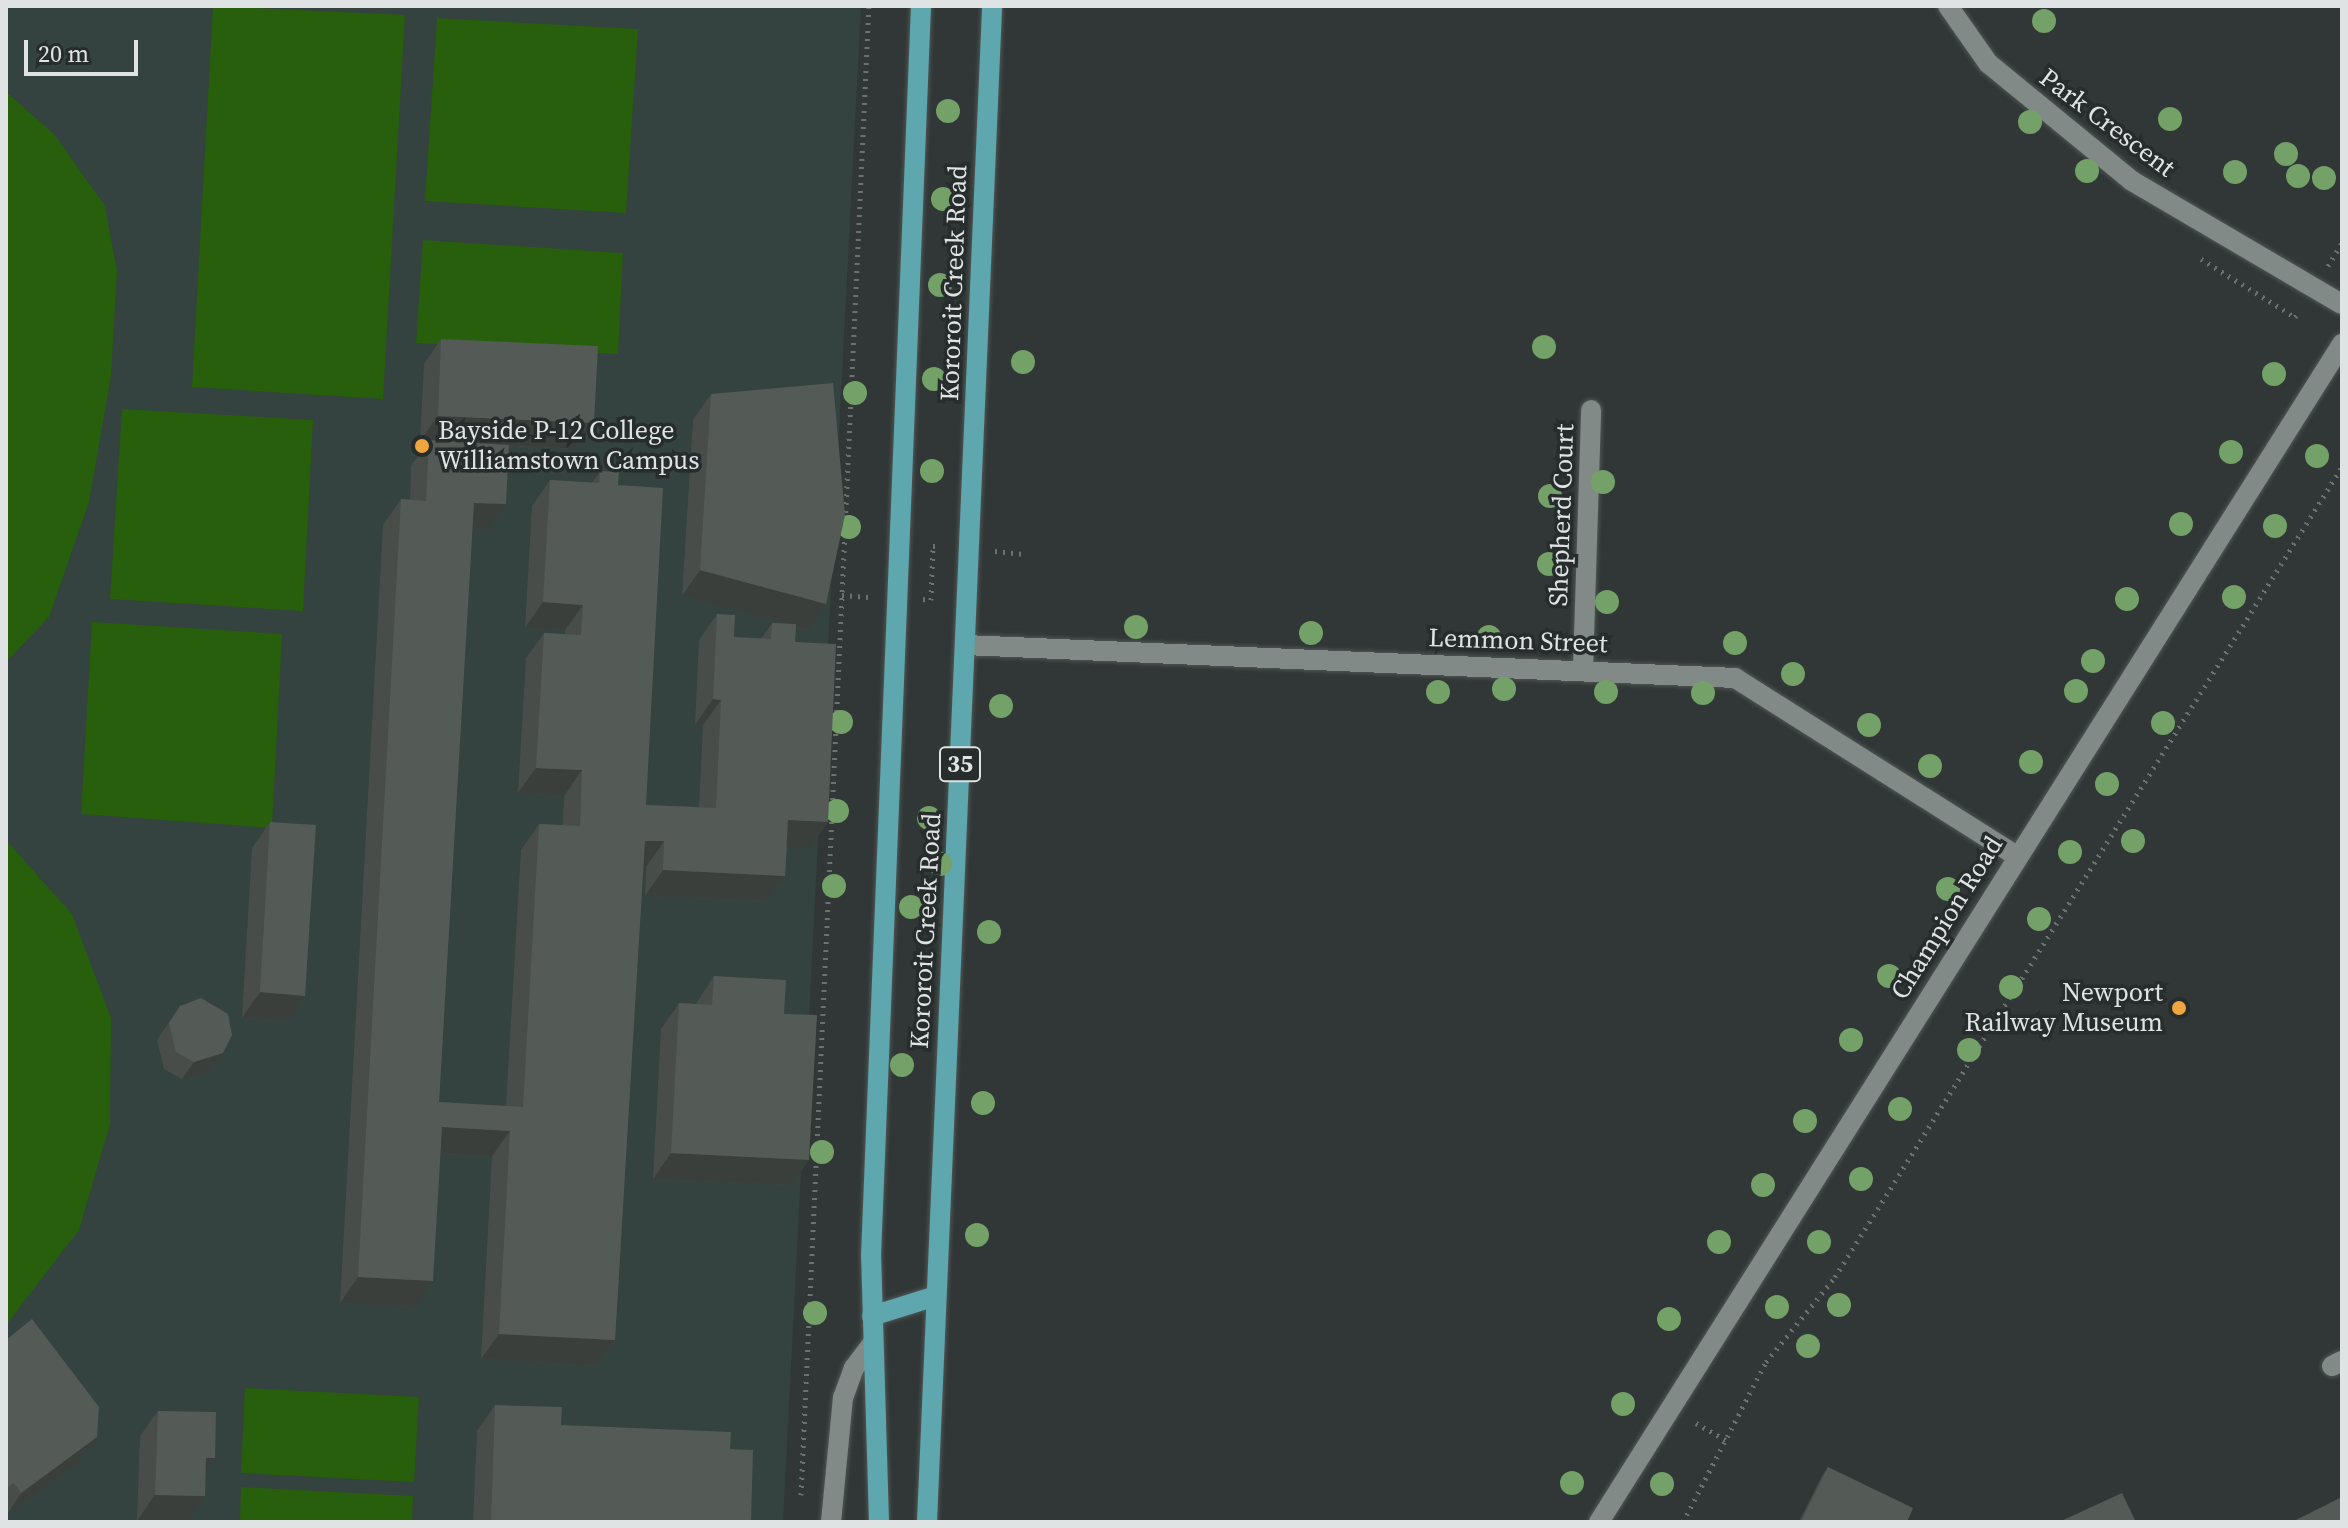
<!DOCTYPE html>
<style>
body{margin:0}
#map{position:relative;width:2348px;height:1528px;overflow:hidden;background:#303736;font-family:"Source Serif 4",serif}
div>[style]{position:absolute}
.built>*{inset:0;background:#344240}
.green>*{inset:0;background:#275f0c}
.path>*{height:5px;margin-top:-2.5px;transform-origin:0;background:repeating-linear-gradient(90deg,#6b7171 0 2px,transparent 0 8px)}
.roads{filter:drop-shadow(0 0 2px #505554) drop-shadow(0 0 2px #505554)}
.minor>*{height:20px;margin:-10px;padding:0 10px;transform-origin:10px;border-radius:10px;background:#828a88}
.major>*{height:20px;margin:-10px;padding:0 10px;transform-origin:10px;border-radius:10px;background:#5ea7ae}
.trees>*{width:24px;height:24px;margin:-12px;border-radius:50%;background:#73a167}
.wall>*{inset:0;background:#484d4a}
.shaded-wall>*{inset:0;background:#3b3f3c}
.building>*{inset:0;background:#545a56}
.dots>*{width:22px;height:22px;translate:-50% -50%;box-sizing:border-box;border:4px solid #262d2c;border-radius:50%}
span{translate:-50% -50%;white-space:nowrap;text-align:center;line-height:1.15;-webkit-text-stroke:7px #262d2c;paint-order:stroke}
.shield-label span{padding:2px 6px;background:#262d2c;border:2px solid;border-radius:6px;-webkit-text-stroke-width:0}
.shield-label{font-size:24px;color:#dfe3e3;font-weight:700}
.street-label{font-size:26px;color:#dfe3e3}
.poi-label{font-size:26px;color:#dfe3e3}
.left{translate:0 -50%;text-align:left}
.right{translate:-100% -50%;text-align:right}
.frame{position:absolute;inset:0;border:8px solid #dfe3e3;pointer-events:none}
.scale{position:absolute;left:24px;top:40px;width:114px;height:36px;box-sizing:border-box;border:4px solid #dfe3e3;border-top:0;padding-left:10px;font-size:24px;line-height:28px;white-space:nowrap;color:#dfe3e3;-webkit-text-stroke:6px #262d2c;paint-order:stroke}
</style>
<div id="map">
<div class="built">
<div style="clip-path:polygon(6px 6px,861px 6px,783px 1522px,6px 1522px)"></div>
</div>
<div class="green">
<div style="clip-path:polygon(213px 6px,405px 15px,383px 399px,192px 387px)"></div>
<div style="clip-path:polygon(437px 18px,638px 29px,626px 213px,425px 201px)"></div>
<div style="clip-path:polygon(6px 92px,54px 134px,105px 206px,117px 271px,111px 376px,89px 502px,49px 617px,6px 662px)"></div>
<div style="clip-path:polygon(423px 240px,623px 253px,618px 354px,416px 343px)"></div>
<div style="clip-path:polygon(122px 409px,313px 420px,303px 611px,110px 599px)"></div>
<div style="clip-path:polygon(92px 622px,282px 634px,272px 828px,81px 814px)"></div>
<div style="clip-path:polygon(6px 840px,72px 914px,111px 1018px,110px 1124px,79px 1230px,6px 1325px)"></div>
<div style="clip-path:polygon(245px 1388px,419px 1397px,414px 1482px,241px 1473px)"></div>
<div style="clip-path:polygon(241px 1487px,413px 1496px,412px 1522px,240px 1522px)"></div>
</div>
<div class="path">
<div style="left:2201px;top:259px;width:110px;rotate:31.7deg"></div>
<div style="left:2295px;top:317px;width:7px;rotate:-56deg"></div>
<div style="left:2328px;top:266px;width:27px;rotate:-59deg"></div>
<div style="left:995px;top:551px;width:29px;rotate:6deg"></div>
<div style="left:842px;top:595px;width:27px;rotate:4deg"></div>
<div style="left:923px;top:599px;width:8px;rotate:7deg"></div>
<div style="left:931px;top:600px;width:54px;rotate:-87.9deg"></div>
<div style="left:933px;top:546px;width:8px"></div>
<div style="left:1696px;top:1423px;width:36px;rotate:30deg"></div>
<div style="left:801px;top:1495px;width:1491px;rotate:-87.39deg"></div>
<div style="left:1683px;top:1522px;width:180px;rotate:-62.6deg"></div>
<div style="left:1766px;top:1362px;width:109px;rotate:-50.9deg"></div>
<div style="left:1835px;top:1277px;width:956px;rotate:-57.96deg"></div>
</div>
<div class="roads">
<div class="minor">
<div style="left:1948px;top:6px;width:70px;rotate:54.9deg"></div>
<div style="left:1988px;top:63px;width:186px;rotate:39.3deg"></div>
<div style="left:2132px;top:181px;width:243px;rotate:30.4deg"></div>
<div style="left:965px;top:645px;width:771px;rotate:2.45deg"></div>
<div style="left:1735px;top:678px;width:333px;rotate:32.3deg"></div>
<div style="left:1583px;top:669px;width:259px;rotate:-88.2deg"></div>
<div style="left:2332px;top:1366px;width:11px;rotate:-27deg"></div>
<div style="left:831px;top:1522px;width:125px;rotate:-84.5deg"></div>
<div style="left:843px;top:1398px;width:32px;rotate:-70deg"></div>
<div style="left:854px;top:1368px;width:30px;rotate:-53deg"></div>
<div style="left:1599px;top:1522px;width:1393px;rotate:-57.76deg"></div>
</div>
<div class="major">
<div style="left:872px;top:1316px;width:67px;rotate:-17.4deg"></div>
<div style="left:879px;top:1522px;width:266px;rotate:-91.7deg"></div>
<div style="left:871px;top:1256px;width:1251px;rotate:-87.71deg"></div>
<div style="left:927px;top:1522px;width:1517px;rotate:-87.54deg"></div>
</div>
</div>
<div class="trees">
<div style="left:2044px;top:21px"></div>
<div style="left:948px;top:111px"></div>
<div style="left:2170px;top:119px"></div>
<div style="left:2030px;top:122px"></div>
<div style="left:2286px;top:154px"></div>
<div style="left:2087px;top:171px"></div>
<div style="left:2235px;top:172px"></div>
<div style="left:2298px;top:176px"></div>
<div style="left:2324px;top:178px"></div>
<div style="left:943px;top:199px"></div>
<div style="left:940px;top:285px"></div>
<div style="left:1544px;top:347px"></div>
<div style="left:1023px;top:362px"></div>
<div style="left:2274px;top:374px"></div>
<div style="left:934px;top:379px"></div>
<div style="left:855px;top:393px"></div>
<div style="left:2231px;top:452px"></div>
<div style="left:2317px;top:456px"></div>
<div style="left:932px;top:471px"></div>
<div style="left:1603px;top:482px"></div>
<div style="left:1550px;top:496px"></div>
<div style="left:2181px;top:524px"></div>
<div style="left:2275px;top:526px"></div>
<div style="left:849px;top:527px"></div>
<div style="left:1549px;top:564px"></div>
<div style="left:2234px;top:597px"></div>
<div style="left:2127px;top:599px"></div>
<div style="left:1607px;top:602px"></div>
<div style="left:1136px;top:627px"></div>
<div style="left:1311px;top:633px"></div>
<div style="left:1489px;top:637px"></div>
<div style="left:1735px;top:643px"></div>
<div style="left:2093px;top:661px"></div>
<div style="left:1793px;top:674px"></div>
<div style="left:1504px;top:689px"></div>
<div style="left:2076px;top:691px"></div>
<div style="left:1438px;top:692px"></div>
<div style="left:1606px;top:692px"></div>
<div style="left:1703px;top:693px"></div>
<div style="left:1001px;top:706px"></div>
<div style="left:841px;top:722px"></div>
<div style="left:2163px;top:723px"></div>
<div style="left:1869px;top:725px"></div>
<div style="left:2031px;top:762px"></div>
<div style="left:1930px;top:766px"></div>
<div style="left:2107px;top:784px"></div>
<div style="left:837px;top:811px"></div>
<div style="left:929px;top:818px"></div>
<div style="left:2133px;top:841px"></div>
<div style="left:2070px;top:852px"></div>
<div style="left:940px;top:864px"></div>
<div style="left:834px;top:886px"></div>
<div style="left:1948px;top:889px"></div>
<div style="left:911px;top:907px"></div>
<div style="left:2039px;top:919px"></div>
<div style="left:989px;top:932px"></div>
<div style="left:1889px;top:976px"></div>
<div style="left:2011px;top:987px"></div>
<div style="left:1851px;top:1040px"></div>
<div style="left:1969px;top:1050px"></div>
<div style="left:902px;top:1065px"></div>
<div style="left:983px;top:1103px"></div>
<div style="left:1900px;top:1109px"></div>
<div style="left:1805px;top:1121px"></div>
<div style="left:822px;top:1152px"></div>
<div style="left:1861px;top:1179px"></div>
<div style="left:1763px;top:1185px"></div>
<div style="left:977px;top:1235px"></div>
<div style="left:1719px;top:1242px"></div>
<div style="left:1819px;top:1242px"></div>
<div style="left:1839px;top:1305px"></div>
<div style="left:1777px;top:1307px"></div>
<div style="left:815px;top:1313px"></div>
<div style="left:1669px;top:1319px"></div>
<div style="left:1808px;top:1346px"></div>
<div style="left:1623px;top:1404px"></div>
<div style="left:1572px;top:1483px"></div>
<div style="left:1662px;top:1484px"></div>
</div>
<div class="wall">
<div style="clip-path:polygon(441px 339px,594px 423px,576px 449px,509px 446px,488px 530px,472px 529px,439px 1102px,506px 1106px,521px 850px,539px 824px,563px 825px,564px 796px,518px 793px,526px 658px,544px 633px,565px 634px,565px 630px,525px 628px,532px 506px,550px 480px,592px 483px,600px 471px,618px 485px,646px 805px,699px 807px,703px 725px,695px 725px,699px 640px,717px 614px,734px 637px,761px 639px,772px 623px,787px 624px,682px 596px,693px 420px,711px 394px,808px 630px,796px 627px,795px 642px,810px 848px,787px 846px,785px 876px,767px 901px,645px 896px,646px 867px,643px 867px,615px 1340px,597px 1366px,481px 1359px,492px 1156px,440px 1154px,415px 1307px,340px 1303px,383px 525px,401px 499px,410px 500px,411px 466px,428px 442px,420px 441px,424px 364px)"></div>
<div style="clip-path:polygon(270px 822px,287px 1021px,242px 1018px,252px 848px)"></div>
<div style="clip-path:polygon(714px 976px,784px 1014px,792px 1185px,653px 1179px,661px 1029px,679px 1003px,696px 1004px)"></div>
<div style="clip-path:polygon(180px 1006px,223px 1053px,211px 1071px,182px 1079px,164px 1069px,157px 1040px)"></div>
<div style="clip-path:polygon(6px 1340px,97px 1437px,79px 1462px,6px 1516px)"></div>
<div style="clip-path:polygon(495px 1405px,561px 1425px,730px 1449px,751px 1522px,473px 1522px,477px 1431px)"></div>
<div style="clip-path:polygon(158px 1411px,215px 1458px,206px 1471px,187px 1522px,137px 1521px,140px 1436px)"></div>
<div style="clip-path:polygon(1828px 1467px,1907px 1522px,1799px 1522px,1822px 1476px)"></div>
</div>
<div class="shaded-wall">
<div style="clip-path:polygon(438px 416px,594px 423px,576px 449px,420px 441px)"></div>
<div style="clip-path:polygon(474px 503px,506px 504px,488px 530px,456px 528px)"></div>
<div style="clip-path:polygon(700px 570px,826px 604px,808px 630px,682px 596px)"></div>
<div style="clip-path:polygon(543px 602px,583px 605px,565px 630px,525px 628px)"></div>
<div style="clip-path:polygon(713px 699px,721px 700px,703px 725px,695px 725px)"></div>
<div style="clip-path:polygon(536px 768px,582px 770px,564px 796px,518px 793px)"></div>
<div style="clip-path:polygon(788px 820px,828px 822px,810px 848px,770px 846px)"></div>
<div style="clip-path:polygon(645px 841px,664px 841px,646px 867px,627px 866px)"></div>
<div style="clip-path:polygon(663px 870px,785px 876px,767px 901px,645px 896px)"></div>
<div style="clip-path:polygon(260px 992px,305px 996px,287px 1021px,242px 1018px)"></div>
<div style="clip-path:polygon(223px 1053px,211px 1071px,182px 1079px,194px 1062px)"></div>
<div style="clip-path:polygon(442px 1127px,510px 1131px,492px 1156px,424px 1153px)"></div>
<div style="clip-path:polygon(671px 1153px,809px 1160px,792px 1185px,653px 1179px)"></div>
<div style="clip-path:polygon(358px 1277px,433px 1281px,415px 1307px,340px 1303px)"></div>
<div style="clip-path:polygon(499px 1334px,615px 1340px,597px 1366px,481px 1359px)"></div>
<div style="clip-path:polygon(97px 1437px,79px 1462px,6px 1516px,21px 1493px)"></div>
<div style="clip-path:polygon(206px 1458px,215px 1458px,197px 1484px)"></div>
<div style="clip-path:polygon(155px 1495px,205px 1496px,187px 1522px,137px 1521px)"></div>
</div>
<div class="building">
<div style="clip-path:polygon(441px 339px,598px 346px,594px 423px,438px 416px)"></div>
<div style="clip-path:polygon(833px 383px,845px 515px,826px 604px,700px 570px,711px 394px)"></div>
<div style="clip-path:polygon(429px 440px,509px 445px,506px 504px,474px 503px,439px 1102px,523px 1107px,539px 824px,580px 826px,582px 770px,536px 768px,544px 633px,581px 635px,583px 605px,543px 602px,550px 480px,599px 483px,600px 471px,619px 472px,618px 485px,663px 488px,646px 805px,716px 808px,721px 700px,713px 699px,717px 614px,735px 615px,734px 637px,771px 639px,772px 623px,796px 624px,795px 642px,836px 644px,828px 822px,788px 820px,785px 876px,663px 870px,664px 841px,645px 841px,615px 1340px,499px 1334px,510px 1131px,442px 1127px,433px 1281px,358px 1277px,401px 499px,426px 501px)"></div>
<div style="clip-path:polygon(270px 822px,316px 825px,305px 996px,260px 992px)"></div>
<div style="clip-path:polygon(714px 976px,786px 980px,784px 1014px,817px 1015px,809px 1160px,671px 1153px,679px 1003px,712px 1005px)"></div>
<div style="clip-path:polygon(201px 998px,228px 1014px,232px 1035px,223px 1053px,194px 1062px,176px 1052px,169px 1023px,180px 1006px)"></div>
<div style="clip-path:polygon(32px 1319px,99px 1407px,97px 1437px,21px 1493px,14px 1483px,6px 1489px,6px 1340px)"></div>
<div style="clip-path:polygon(495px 1405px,562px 1407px,561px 1425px,731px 1432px,730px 1449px,753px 1450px,751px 1522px,491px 1522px)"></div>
<div style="clip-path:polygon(158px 1411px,216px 1412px,215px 1458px,206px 1458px,205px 1496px,155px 1495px)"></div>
<div style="clip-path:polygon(1828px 1467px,1913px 1508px,1907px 1522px,1801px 1522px)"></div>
<div style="clip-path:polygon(2122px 1493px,2136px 1522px,2059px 1522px)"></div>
<div style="clip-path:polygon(2342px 1497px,2342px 1522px,2292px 1522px)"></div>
</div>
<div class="dots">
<div style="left:422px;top:446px;background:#f0a63f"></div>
<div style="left:2179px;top:1008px;background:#f0a63f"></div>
</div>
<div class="shield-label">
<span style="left:960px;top:764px">35</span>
</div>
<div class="street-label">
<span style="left:2107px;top:123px;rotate:37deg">Park Crescent</span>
<span style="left:954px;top:283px;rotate:-88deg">Kororoit Creek Road</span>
<span style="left:1562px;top:515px;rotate:-88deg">Shepherd Court</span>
<span style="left:1518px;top:641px;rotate:2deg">Lemmon Street</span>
<span style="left:1947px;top:918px;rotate:-58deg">Champion Road</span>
<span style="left:926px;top:931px;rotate:-87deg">Kororoit Creek Road</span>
</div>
<div class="poi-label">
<span class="left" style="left:438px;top:446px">Bayside P-12 College<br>Williamstown Campus</span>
<span class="right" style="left:2163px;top:1008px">Newport<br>Railway Museum</span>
</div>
<div class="frame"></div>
<div class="scale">20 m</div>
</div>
